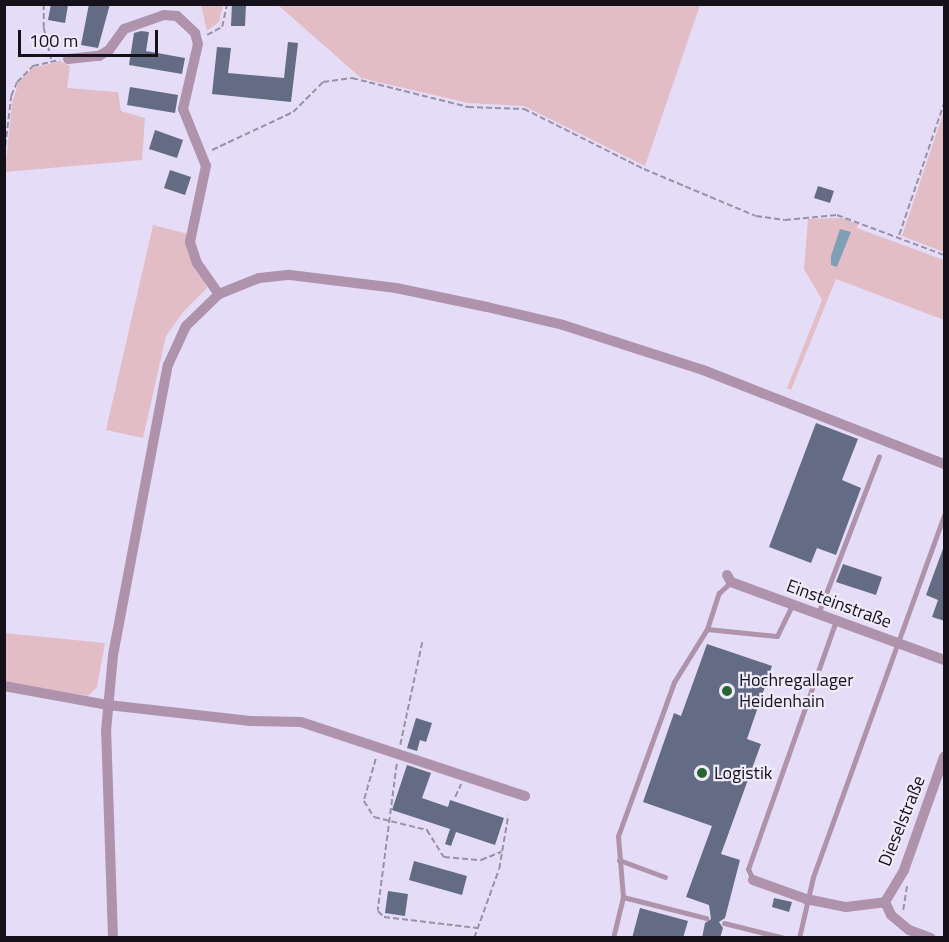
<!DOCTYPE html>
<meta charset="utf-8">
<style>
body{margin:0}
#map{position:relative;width:949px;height:942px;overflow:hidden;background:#e5dcf8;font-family:"Titillium Web",sans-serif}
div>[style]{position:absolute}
.green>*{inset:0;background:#e3bdc6}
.water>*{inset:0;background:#7f9fb5}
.building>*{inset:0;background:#636c84}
.path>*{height:1.5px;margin-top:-0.75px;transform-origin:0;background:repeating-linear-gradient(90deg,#9992a7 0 6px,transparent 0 9px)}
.service>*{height:5px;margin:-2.5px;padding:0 2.5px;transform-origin:2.5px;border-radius:2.5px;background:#af92ab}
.minor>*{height:10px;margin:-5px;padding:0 5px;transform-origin:5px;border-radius:5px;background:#af92ab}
.dots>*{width:16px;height:16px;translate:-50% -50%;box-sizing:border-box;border:3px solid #f0ebfc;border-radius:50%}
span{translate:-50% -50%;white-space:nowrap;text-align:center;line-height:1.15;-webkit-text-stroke:4.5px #f0ebfc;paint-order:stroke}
.street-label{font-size:18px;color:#14111b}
.poi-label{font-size:18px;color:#14111b}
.left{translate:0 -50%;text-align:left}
.frame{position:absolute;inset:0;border:6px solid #14111b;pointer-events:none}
.scale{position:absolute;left:18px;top:30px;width:140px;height:27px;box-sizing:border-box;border:3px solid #14111b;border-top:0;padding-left:8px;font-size:18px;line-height:21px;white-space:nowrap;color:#14111b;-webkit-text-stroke:4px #f0ebfc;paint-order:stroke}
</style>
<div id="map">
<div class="green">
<div style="clip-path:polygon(201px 5px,223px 5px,219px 22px,207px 31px)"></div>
<div style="clip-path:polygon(278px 5px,700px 5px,645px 166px,524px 106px,468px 103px,361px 78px)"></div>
<div style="clip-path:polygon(60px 61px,70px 66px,67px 88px,118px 92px,121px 111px,145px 118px,142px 160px,5px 172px,12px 103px,19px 81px,33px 68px)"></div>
<div style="clip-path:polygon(944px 111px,944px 252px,902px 236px)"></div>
<div style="clip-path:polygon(842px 218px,858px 224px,857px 228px,944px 260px,944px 320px,836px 279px,791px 390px,787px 388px,822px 300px,804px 269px,808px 219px)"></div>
<div style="clip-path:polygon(153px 225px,188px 234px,207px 288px,184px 311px,166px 336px,143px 438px,106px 430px)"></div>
<div style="clip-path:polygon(4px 633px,105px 643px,97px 687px,88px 696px,5px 682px)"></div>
</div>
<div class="water">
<div style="clip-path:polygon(840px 229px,851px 232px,837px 267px,831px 265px,831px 256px)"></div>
</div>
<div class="building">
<div style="clip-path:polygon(51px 4px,68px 5px,65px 23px,48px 20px)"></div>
<div style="clip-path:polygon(89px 4px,110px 4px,98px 48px,81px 45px)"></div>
<div style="clip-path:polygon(232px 4px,246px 4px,245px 26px,231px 26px)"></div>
<div style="clip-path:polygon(141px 31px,149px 32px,146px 51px,185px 58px,182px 74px,129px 65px,134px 33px)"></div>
<div style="clip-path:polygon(288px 42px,298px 43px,291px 102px,212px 94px,217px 47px,231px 48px,228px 73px,284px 78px)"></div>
<div style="clip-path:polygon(130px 87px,178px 95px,175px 113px,127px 105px)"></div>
<div style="clip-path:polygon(155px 130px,183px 140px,177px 158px,149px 149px)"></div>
<div style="clip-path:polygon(170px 170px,191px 177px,185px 195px,164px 188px)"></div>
<div style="clip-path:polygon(818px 186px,834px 191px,830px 203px,814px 198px)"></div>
<div style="clip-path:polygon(816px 423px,858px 439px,842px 480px,861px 488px,836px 555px,817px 548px,811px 563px,769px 547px)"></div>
<div style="clip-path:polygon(944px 546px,945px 546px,945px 621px,932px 617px,938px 600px,926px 595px)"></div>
<div style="clip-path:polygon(843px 564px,882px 577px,876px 595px,836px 582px)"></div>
<div style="clip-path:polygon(707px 644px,772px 666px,747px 739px,761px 744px,721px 854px,740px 860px,725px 918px,719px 922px,723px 928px,720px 938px,702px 938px,705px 923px,711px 919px,709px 905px,686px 897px,712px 826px,643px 802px,674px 713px,681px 716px)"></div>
<div style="clip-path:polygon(416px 718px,432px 723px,426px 742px,420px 740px,417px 751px,407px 748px)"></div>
<div style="clip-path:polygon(407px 765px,431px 773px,422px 798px,448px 807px,450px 800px,504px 818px,495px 845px,456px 832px,451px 846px,445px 844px,450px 829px,392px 810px)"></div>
<div style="clip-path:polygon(414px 861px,467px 876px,462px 895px,409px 880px)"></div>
<div style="clip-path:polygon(388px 891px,408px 894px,405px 916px,385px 913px)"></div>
<div style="clip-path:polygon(774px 898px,792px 902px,789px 912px,772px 907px)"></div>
<div style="clip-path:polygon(640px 908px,688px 921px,683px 938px,632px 938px)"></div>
</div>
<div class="path">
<div style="left:44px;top:4px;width:24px;rotate:90deg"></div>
<div style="left:44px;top:28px;width:32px;rotate:77deg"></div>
<div style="left:207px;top:35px;width:17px;rotate:-28deg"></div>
<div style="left:222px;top:27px;width:24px;rotate:-78deg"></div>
<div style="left:212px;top:150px;width:89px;rotate:-25.1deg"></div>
<div style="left:293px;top:112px;width:42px;rotate:-45deg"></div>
<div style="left:323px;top:82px;width:29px;rotate:-8deg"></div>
<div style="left:352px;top:78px;width:120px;rotate:14deg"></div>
<div style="left:468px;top:107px;width:56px;rotate:2deg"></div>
<div style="left:524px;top:109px;width:134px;rotate:26.6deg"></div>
<div style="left:644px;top:169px;width:121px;rotate:22.8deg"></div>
<div style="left:756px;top:216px;width:29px;rotate:8deg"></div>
<div style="left:785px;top:220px;width:52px;rotate:-5.5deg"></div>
<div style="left:837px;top:215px;width:114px;rotate:20.5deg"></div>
<div style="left:4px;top:155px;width:59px;rotate:-83.2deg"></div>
<div style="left:11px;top:96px;width:15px;rotate:-67deg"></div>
<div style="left:17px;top:82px;width:23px;rotate:-45deg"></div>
<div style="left:33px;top:66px;width:27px;rotate:-13deg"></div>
<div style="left:899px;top:235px;width:139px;rotate:-71.2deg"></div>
<div style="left:400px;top:745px;width:105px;rotate:-77.9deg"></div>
<div style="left:376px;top:759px;width:44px;rotate:105.9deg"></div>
<div style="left:364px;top:801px;width:19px;rotate:58deg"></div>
<div style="left:374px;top:817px;width:55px;rotate:13.8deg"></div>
<div style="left:427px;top:830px;width:32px;rotate:58deg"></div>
<div style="left:444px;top:857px;width:37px;rotate:5deg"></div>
<div style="left:481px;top:860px;width:22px;rotate:-22deg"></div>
<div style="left:397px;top:764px;width:148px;rotate:97.4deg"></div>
<div style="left:378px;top:911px;width:8px;rotate:45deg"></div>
<div style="left:384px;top:917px;width:94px;rotate:6.7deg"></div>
<div style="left:455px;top:797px;width:14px;rotate:-65deg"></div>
<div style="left:903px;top:910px;width:24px;rotate:-81deg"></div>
<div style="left:474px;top:938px;width:73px;rotate:-70.1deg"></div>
<div style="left:499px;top:869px;width:54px;rotate:-80.4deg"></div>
</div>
<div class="service">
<div style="left:818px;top:614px;width:169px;rotate:-68.9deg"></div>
<div style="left:707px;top:629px;width:70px;rotate:5.7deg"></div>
<div style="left:777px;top:636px;width:34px;rotate:-64deg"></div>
<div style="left:619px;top:860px;width:49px;rotate:20.3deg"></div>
<div style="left:753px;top:880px;width:12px;rotate:-114deg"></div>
<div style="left:748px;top:869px;width:264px;rotate:-70.5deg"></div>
<div style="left:623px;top:897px;width:86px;rotate:14.2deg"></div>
<div style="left:724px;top:923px;width:62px;rotate:14deg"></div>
<div style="left:613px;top:938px;width:42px;rotate:-76.3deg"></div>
<div style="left:623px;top:897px;width:61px;rotate:-94.7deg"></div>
<div style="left:618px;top:836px;width:164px;rotate:-70deg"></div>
<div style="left:674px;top:682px;width:62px;rotate:-58.1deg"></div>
<div style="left:707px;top:629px;width:38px;rotate:-72deg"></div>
<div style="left:719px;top:593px;width:16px;rotate:-43deg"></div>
<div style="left:799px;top:938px;width:63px;rotate:-77.1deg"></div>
<div style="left:813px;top:877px;width:385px;rotate:-70.1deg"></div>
</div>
<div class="minor">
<div style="left:68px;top:59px;width:31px;rotate:-6deg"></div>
<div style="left:99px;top:56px;width:12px;rotate:-31deg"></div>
<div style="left:109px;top:50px;width:26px;rotate:-54deg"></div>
<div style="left:124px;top:29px;width:42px;rotate:-19.3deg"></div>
<div style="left:164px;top:15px;width:13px;rotate:4deg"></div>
<div style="left:177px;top:16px;width:25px;rotate:43deg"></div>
<div style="left:195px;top:33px;width:11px;rotate:75deg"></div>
<div style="left:198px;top:44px;width:67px;rotate:103deg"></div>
<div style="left:183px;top:109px;width:61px;rotate:68deg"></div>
<div style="left:206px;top:166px;width:78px;rotate:101.9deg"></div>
<div style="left:190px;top:242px;width:22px;rotate:72deg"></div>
<div style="left:197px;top:263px;width:38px;rotate:55deg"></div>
<div style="left:727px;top:575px;width:8px;rotate:60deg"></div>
<div style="left:731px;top:582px;width:227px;rotate:20.1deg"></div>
<div style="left:4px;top:686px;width:106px;rotate:10.4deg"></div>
<div style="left:108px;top:705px;width:143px;rotate:6.4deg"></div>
<div style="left:250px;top:721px;width:51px;rotate:1.1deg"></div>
<div style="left:301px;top:722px;width:236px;rotate:18.3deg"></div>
<div style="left:753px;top:880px;width:56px;rotate:19.7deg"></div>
<div style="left:806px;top:899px;width:41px;rotate:11.3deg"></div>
<div style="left:846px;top:907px;width:39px;rotate:-7deg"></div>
<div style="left:885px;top:902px;width:37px;rotate:-59deg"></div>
<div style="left:904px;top:870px;width:120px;rotate:-70.5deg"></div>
<div style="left:885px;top:902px;width:14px;rotate:65deg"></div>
<div style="left:891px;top:915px;width:23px;rotate:40deg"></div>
<div style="left:909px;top:930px;width:23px;rotate:20deg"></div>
<div style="left:113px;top:938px;width:207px;rotate:-91.9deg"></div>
<div style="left:106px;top:731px;width:76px;rotate:-84.7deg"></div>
<div style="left:113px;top:655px;width:295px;rotate:-79.3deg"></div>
<div style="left:168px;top:365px;width:43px;rotate:-65.2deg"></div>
<div style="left:186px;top:326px;width:46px;rotate:-44.1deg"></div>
<div style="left:219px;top:294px;width:43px;rotate:-21.8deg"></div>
<div style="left:259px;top:278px;width:31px;rotate:-6deg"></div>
<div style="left:290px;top:275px;width:107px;rotate:7deg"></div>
<div style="left:396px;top:288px;width:93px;rotate:11.8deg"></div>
<div style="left:487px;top:307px;width:78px;rotate:13.3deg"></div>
<div style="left:563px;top:325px;width:147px;rotate:17.8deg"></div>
<div style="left:703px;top:370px;width:259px;rotate:21.3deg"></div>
</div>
<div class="dots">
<div style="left:727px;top:691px;background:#256630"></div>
<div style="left:702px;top:773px;background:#256630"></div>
</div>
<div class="street-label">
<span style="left:839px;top:604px;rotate:20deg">Einsteinstraße</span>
<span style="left:902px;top:821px;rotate:-68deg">Dieselstraße</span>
</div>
<div class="poi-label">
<span class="left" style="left:739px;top:691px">Hochregallager<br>Heidenhain</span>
<span class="left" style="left:714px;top:773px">Logistik</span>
</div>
<div class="frame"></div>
<div class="scale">100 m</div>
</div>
